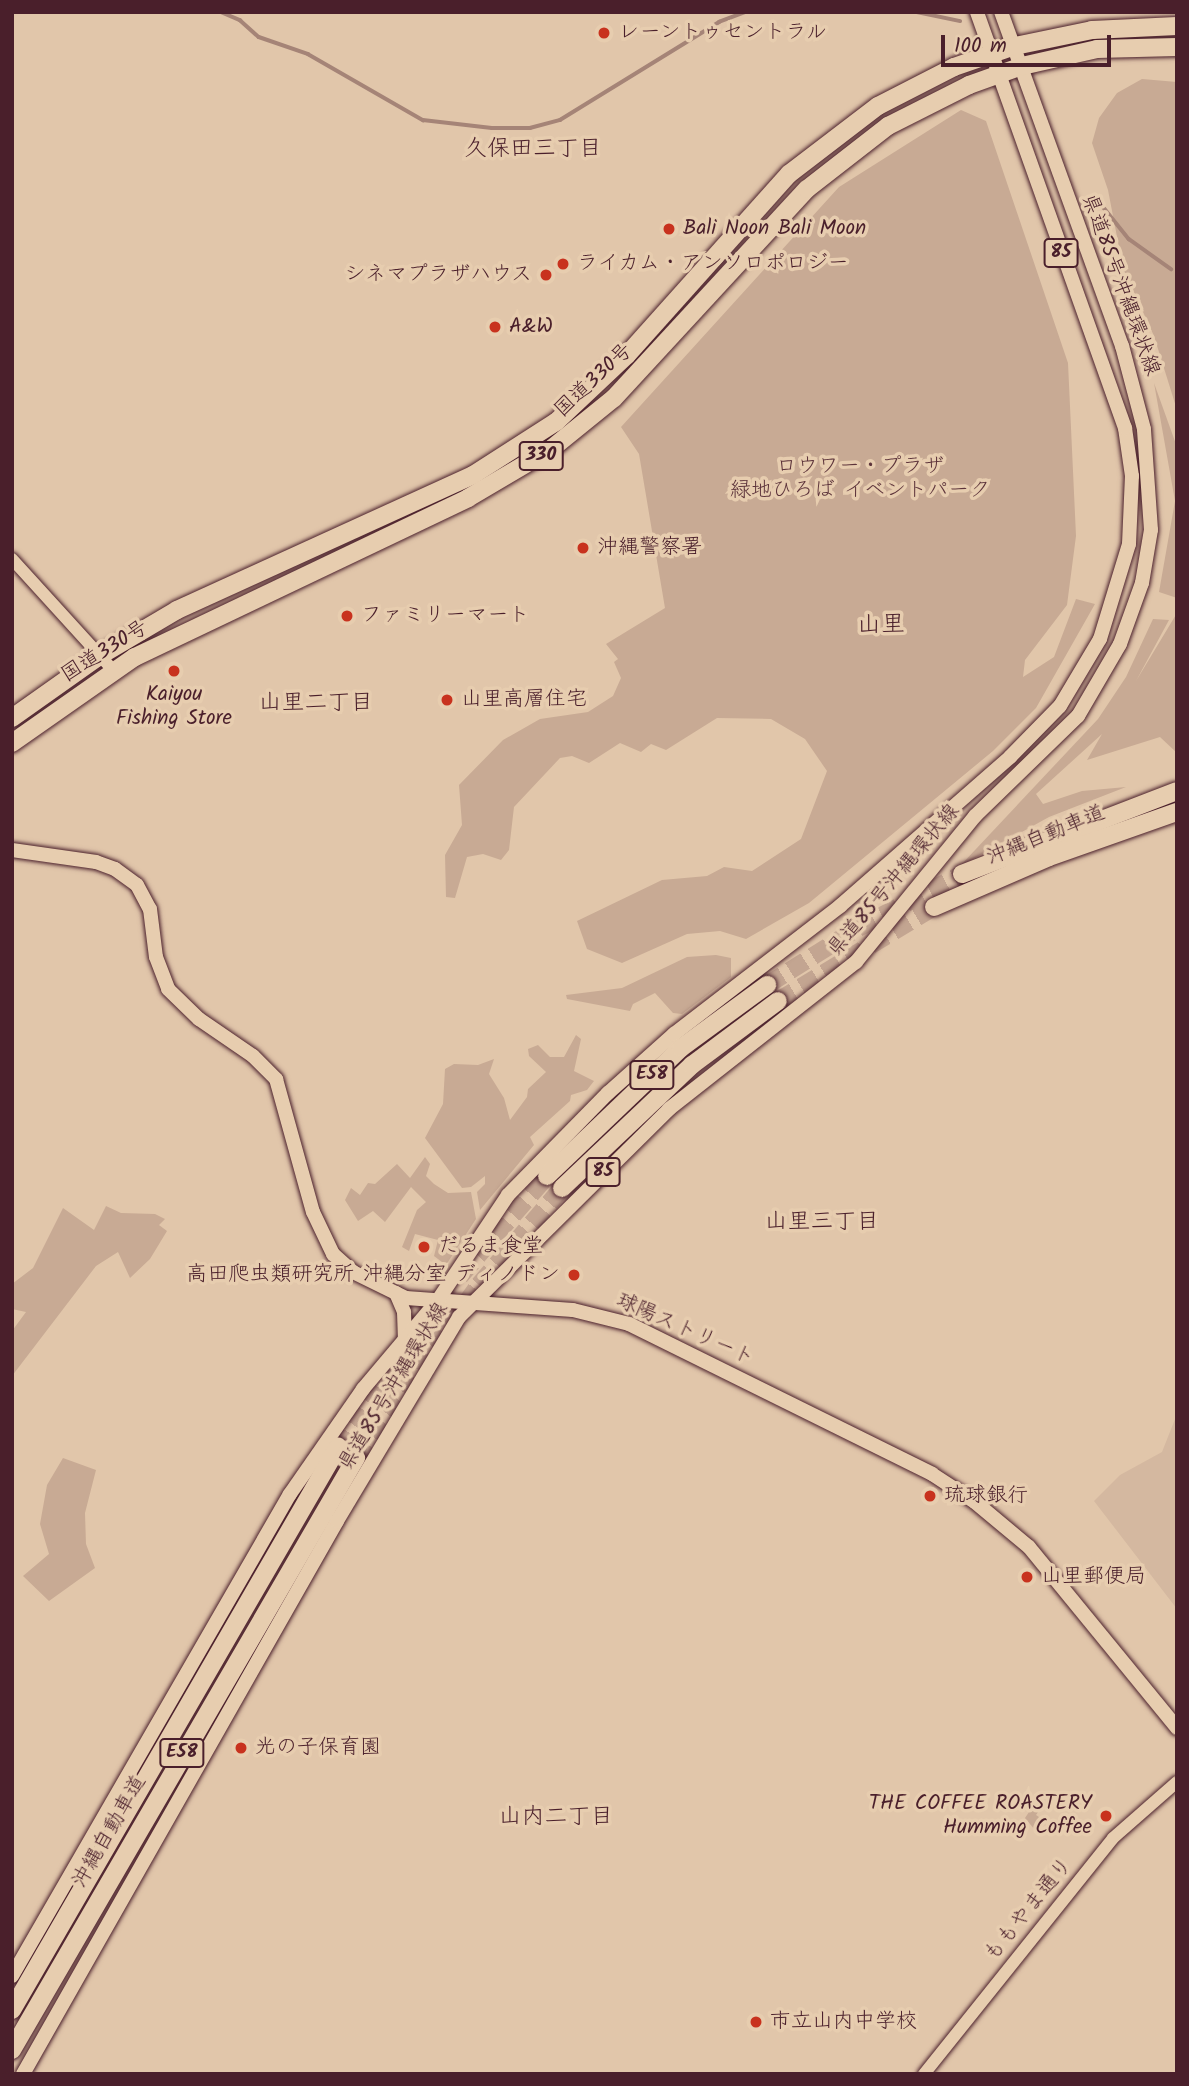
<!DOCTYPE html>
<meta charset="utf-8">
<style>
body{margin:0}
#map{position:relative;width:1189px;height:2086px;overflow:hidden;background:#e1c6aa;font-family:Kalam,"Klee One",sans-serif}
div>[style]{position:absolute}
.built>*{inset:0;background:#d4b8a0}
.green>*{inset:0;background:#c8aa94}
.stream>*{height:3.5px;margin:-1.75px;padding:0 1.75px;transform-origin:1.75px;border-radius:1.75px;background:#a58477}
.highway-tunnel>*{height:18px;margin-top:-9px;transform-origin:0;background:repeating-linear-gradient(90deg,#c3a591 0 18px,transparent 0 27px)}
.roads{filter:drop-shadow(0 0 2px #4a1f2b) drop-shadow(0 0 2px #4a1f2b)}
.minor>*{height:12px;margin:-6px;padding:0 6px;transform-origin:6px;border-radius:6px;background:#e7cdaf}
.major>*{height:14px;margin:-7px;padding:0 7px;transform-origin:7px;border-radius:7px;background:#e7cdaf}
.highway>*{height:18px;margin:-9px;padding:0 9px;transform-origin:9px;border-radius:9px;background:#e7cdaf}
.dots>*{width:19px;height:19px;translate:-50% -50%;box-sizing:border-box;border:4px solid #e7cdaf;border-radius:50%}
span{translate:-50% -50%;white-space:nowrap;text-align:center;line-height:1.15;-webkit-text-stroke:7px #e7cdaf;paint-order:stroke}
.shield-label span{padding:2px 5px;background:#e7cdaf;border:2px solid;border-radius:5px;-webkit-text-stroke-width:0}
.shield-label{font-size:19px;color:#4a1f2b;font-weight:700}
.poi-label{font-size:21px;color:#4a1f2b}
.left{translate:0 -50%;text-align:left}
.right{translate:-100% -50%;text-align:right}
.street-label{font-size:21px;color:#4a1f2b}
.park-label{font-size:21px;color:#5d343b}
.neighbourhood-label{font-size:23px;color:#4a1f2b}
.quarter-label{font-size:24px;color:#4a1f2b}
.frame{position:absolute;inset:0;border:14px solid #4a1f2b;pointer-events:none}
.scale{position:absolute;left:941px;top:35px;width:170px;height:32px;box-sizing:border-box;border:4px solid #4a1f2b;border-top:0;padding-left:9px;font-size:21px;line-height:24px;white-space:nowrap;color:#4a1f2b;-webkit-text-stroke:5px #e7cdaf;paint-order:stroke}
</style>
<div id="map">
<div class="built">
<div style="clip-path:polygon(1177px 1414px,1177px 1609px,1094px 1501px,1120px 1475px,1162px 1452px)"></div>
</div>
<div class="green">
<div style="clip-path:polygon(1142px 79px,1177px 82px,1177px 410px,1154px 336px,1123px 268px,1108px 190px,1092px 143px,1099px 118px,1117px 93px)"></div>
<div style="clip-path:polygon(961px 110px,986px 121px,1068px 363px,1076px 536px,1067px 605px,1025px 660px,1023px 677px,1054px 657px,1076px 599px,1095px 604px,1036px 708px,993px 751px,809px 903px,746px 939px,720px 931px,687px 934px,622px 963px,587px 949px,577px 921px,662px 880px,707px 876px,724px 867px,752px 871px,801px 839px,827px 771px,805px 739px,771px 719px,717px 718px,666px 750px,651px 744px,641px 752px,620px 743px,589px 763px,572px 756px,560px 758px,514px 807px,509px 850px,501px 860px,483px 854px,467px 857px,455px 898px,446px 897px,445px 855px,462px 825px,459px 785px,503px 740px,540px 719px,588px 712px,613px 696px,621px 678px,614px 662px,618px 659px,606px 644px,665px 608px,639px 454px,621px 427px,839px 187px)"></div>
<div style="clip-path:polygon(1154px 383px,1177px 447px,1177px 598px,1159px 592px,1175px 501px)"></div>
<div style="clip-path:polygon(1177px 613px,1177px 753px,1160px 737px,1087px 760px,1102px 734px,1036px 794px,1043px 804px,1082px 791px,1126px 787px,1049px 817px,960px 866px,1098px 719px,1126px 677px,1153px 619px,1169px 620px,1136px 681px)"></div>
<div style="clip-path:polygon(716px 955px,731px 958px,731px 977px,682px 1014px,673px 1013px,655px 993px,633px 1004px,630px 1011px,567px 999px,566px 995px,622px 988px,687px 957px)"></div>
<div style="clip-path:polygon(576px 1035px,581px 1039px,574px 1071px,594px 1081px,587px 1090px,571px 1095px,570px 1101px,530px 1137px,534px 1145px,480px 1210px,477px 1192px,485px 1184px,485px 1176px,471px 1187px,462px 1188px,425px 1138px,443px 1104px,445px 1069px,454px 1064px,478px 1065px,494px 1059px,489px 1074px,504px 1098px,510px 1120px,527px 1097px,528px 1089px,546px 1072px,529px 1056px,528px 1049px,538px 1045px,550px 1057px,564px 1057px)"></div>
<div style="clip-path:polygon(425px 1157px,430px 1164px,426px 1176px,434px 1184px,448px 1193px,471px 1192px,476px 1219px,446px 1265px,434px 1256px,438px 1240px,415px 1234px,409px 1251px,402px 1247px,417px 1210px,426px 1202px,411px 1187px,385px 1222px,373px 1211px,358px 1221px,345px 1200px,351px 1188px,360px 1195px,368px 1183px,375px 1184px,397px 1164px,410px 1178px)"></div>
<div style="clip-path:polygon(106px 1206px,121px 1213px,155px 1214px,165px 1219px,159px 1225px,167px 1231px,150px 1259px,130px 1278px,118px 1252px,96px 1266px,12px 1376px,12px 1331px,26px 1312px,12px 1309px,12px 1284px,33px 1268px,63px 1208px,94px 1230px)"></div>
<div style="clip-path:polygon(63px 1458px,96px 1470px,85px 1513px,86px 1544px,95px 1568px,49px 1601px,23px 1576px,49px 1554px,40px 1524px,47px 1485px)"></div>
<div style="clip-path:polygon(1035px 1803px,1041px 1808px,1036px 1815px,1042px 1819px,1035px 1830px,1025px 1818px)"></div>
</div>
<div class="stream">
<div style="left:221px;top:12px;width:21px;rotate:23deg"></div>
<div style="left:240px;top:20px;width:25px;rotate:42deg"></div>
<div style="left:259px;top:37px;width:52px;rotate:19.1deg"></div>
<div style="left:308px;top:54px;width:133px;rotate:29.9deg"></div>
<div style="left:423px;top:120px;width:69px;rotate:6.6deg"></div>
<div style="left:492px;top:128px;width:38px"></div>
<div style="left:530px;top:128px;width:31px;rotate:-15deg"></div>
<div style="left:560px;top:120px;width:187px;rotate:-31.6deg"></div>
<div style="left:719px;top:22px;width:28px;rotate:-21deg"></div>
<div style="left:917px;top:12px;width:44px;rotate:11.8deg"></div>
<div style="left:1101px;top:204px;width:45px;rotate:51.3deg"></div>
<div style="left:1129px;top:239px;width:52px;rotate:35.5deg"></div>
</div>
<div class="highway-tunnel">
<div style="left:767px;top:985px;width:107px;rotate:-32.1deg"></div>
<div style="left:858px;top:928px;width:117px;rotate:-27.4deg"></div>
<div style="left:778px;top:1001px;width:182px;rotate:-31.1deg"></div>
<div style="left:460px;top:1276px;width:133px;rotate:-49deg"></div>
<div style="left:338px;top:1447px;width:143px;rotate:-55deg"></div>
<div style="left:356px;top:1458px;width:212px;rotate:-54.6deg"></div>
<div style="left:479px;top:1285px;width:128px;rotate:-49.4deg"></div>
</div>
<div class="roads">
<div class="minor">
<div style="left:12px;top:559px;width:150px;rotate:47.7deg"></div>
<div style="left:924px;top:2074px;width:302px;rotate:-51.3deg"></div>
<div style="left:1113px;top:1838px;width:85px;rotate:-41.2deg"></div>
</div>
<div class="major">
<div style="left:12px;top:850px;width:85px;rotate:8.1deg"></div>
<div style="left:96px;top:862px;width:20px;rotate:20deg"></div>
<div style="left:115px;top:869px;width:27px;rotate:36deg"></div>
<div style="left:137px;top:885px;width:27px;rotate:62deg"></div>
<div style="left:150px;top:909px;width:48px;rotate:82.9deg"></div>
<div style="left:156px;top:957px;width:34px;rotate:69deg"></div>
<div style="left:168px;top:989px;width:43px;rotate:44.1deg"></div>
<div style="left:199px;top:1019px;width:65px;rotate:34.4deg"></div>
<div style="left:253px;top:1056px;width:33px;rotate:45deg"></div>
<div style="left:276px;top:1079px;width:138px;rotate:74.5deg"></div>
<div style="left:313px;top:1212px;width:47px;rotate:64.5deg"></div>
<div style="left:333px;top:1254px;width:27px;rotate:42deg"></div>
<div style="left:353px;top:1272px;width:59px;rotate:26.1deg"></div>
<div style="left:406px;top:1298px;width:167px;rotate:4.1deg"></div>
<div style="left:573px;top:1310px;width:58px;rotate:14deg"></div>
<div style="left:629px;top:1324px;width:338px;rotate:26.3deg"></div>
<div style="left:932px;top:1474px;width:51px;rotate:33.1deg"></div>
<div style="left:975px;top:1502px;width:70px;rotate:39.8deg"></div>
<div style="left:1029px;top:1547px;width:234px;rotate:50.7deg"></div>
<div style="left:396px;top:1293px;width:21px;rotate:67deg"></div>
<div style="left:404px;top:1312px;width:29px;rotate:88deg"></div>
<div style="left:12px;top:1976px;width:556px;rotate:-60.03deg"></div>
<div style="left:290px;top:1494px;width:128px;rotate:-55.2deg"></div>
<div style="left:363px;top:1389px;width:116px;rotate:-49.9deg"></div>
<div style="left:438px;top:1300px;width:126px;rotate:-56.3deg"></div>
<div style="left:508px;top:1195px;width:143px;rotate:-45.6deg"></div>
<div style="left:608px;top:1093px;width:89px;rotate:-41.8deg"></div>
<div style="left:674px;top:1034px;width:210px;rotate:-37.6deg"></div>
<div style="left:840px;top:906px;width:226px;rotate:-41.2deg"></div>
<div style="left:1010px;top:757px;width:71px;rotate:-45.6deg"></div>
<div style="left:1060px;top:706px;width:78px;rotate:-59.2deg"></div>
<div style="left:1100px;top:639px;width:99px;rotate:-73deg"></div>
<div style="left:1129px;top:544px;width:68px;rotate:-87.5deg"></div>
<div style="left:1132px;top:476px;width:49px;rotate:-98.3deg"></div>
<div style="left:1125px;top:428px;width:442px;rotate:-109.6deg"></div>
<div style="left:23px;top:2074px;width:636px;rotate:-60.41deg"></div>
<div style="left:337px;top:1521px;width:238px;rotate:-59.1deg"></div>
<div style="left:459px;top:1317px;width:296px;rotate:-44.7deg"></div>
<div style="left:669px;top:1109px;width:238px;rotate:-38.2deg"></div>
<div style="left:856px;top:962px;width:188px;rotate:-50.8deg"></div>
<div style="left:975px;top:816px;width:144px;rotate:-44.2deg"></div>
<div style="left:1078px;top:716px;width:83px;rotate:-59.7deg"></div>
<div style="left:1120px;top:644px;width:65px;rotate:-70.2deg"></div>
<div style="left:1142px;top:583px;width:54px;rotate:-80.4deg"></div>
<div style="left:1151px;top:530px;width:101px;rotate:-94deg"></div>
<div style="left:1144px;top:429px;width:86px;rotate:-104.8deg"></div>
<div style="left:1122px;top:346px;width:355px;rotate:-109.9deg"></div>
</div>
<div class="highway">
<div style="left:12px;top:718px;width:109px;rotate:-35.3deg"></div>
<div style="left:101px;top:655px;width:88px;rotate:-30.6deg"></div>
<div style="left:177px;top:610px;width:325px;rotate:-24.5deg"></div>
<div style="left:473px;top:475px;width:98px;rotate:-32.6deg"></div>
<div style="left:556px;top:422px;width:98px;rotate:-43.3deg"></div>
<div style="left:627px;top:355px;width:243px;rotate:-48.2deg"></div>
<div style="left:789px;top:174px;width:112px;rotate:-37.4deg"></div>
<div style="left:878px;top:106px;width:85px;rotate:-27.2deg"></div>
<div style="left:954px;top:67px;width:65px;rotate:-19deg"></div>
<div style="left:1015px;top:46px;width:79px;rotate:-11.7deg"></div>
<div style="left:1092px;top:30px;width:85px;rotate:-2.7deg"></div>
<div style="left:12px;top:743px;width:150px;rotate:-35deg"></div>
<div style="left:135px;top:657px;width:369px;rotate:-25.5deg"></div>
<div style="left:468px;top:498px;width:96px;rotate:-30.6deg"></div>
<div style="left:551px;top:449px;width:81px;rotate:-39deg"></div>
<div style="left:614px;top:398px;width:284px;rotate:-47.3deg"></div>
<div style="left:807px;top:189px;width:103px;rotate:-37.9deg"></div>
<div style="left:888px;top:126px;width:91px;rotate:-26.8deg"></div>
<div style="left:969px;top:85px;width:56px;rotate:-19.7deg"></div>
<div style="left:1022px;top:66px;width:77px;rotate:-12.8deg"></div>
<div style="left:1097px;top:49px;width:80px;rotate:-1.4deg"></div>
<div style="left:962px;top:874px;width:230px;rotate:-21.1deg"></div>
<div style="left:934px;top:907px;width:125px;rotate:-23.5deg"></div>
<div style="left:1049px;top:857px;width:136px;rotate:-19.4deg"></div>
<div style="left:547px;top:1176px;width:185px;rotate:-43.7deg"></div>
<div style="left:681px;top:1048px;width:107px;rotate:-36.2deg"></div>
<div style="left:562px;top:1188px;width:179px;rotate:-43.4deg"></div>
<div style="left:692px;top:1065px;width:107px;rotate:-36.7deg"></div>
<div style="left:12px;top:2010px;width:651px;rotate:-59.93deg"></div>
<div style="left:12px;top:2050px;width:685px;rotate:-59.84deg"></div>
</div>
</div>
<div class="dots">
<div style="left:604px;top:33px;background:#c8321e"></div>
<div style="left:669px;top:229px;background:#c8321e"></div>
<div style="left:563px;top:264px;background:#c8321e"></div>
<div style="left:546px;top:275px;background:#c8321e"></div>
<div style="left:495px;top:327px;background:#c8321e"></div>
<div style="left:583px;top:548px;background:#c8321e"></div>
<div style="left:347px;top:616px;background:#c8321e"></div>
<div style="left:174px;top:671px;background:#c8321e"></div>
<div style="left:447px;top:700px;background:#c8321e"></div>
<div style="left:424px;top:1247px;background:#c8321e"></div>
<div style="left:574px;top:1275px;background:#c8321e"></div>
<div style="left:930px;top:1496px;background:#c8321e"></div>
<div style="left:1027px;top:1577px;background:#c8321e"></div>
<div style="left:241px;top:1748px;background:#c8321e"></div>
<div style="left:1106px;top:1816px;background:#c8321e"></div>
<div style="left:756px;top:2022px;background:#c8321e"></div>
</div>
<div class="shield-label">
<span style="left:1061px;top:253px">85</span>
<span style="left:541px;top:456px">330</span>
<span style="left:652px;top:1075px">E58</span>
<span style="left:603px;top:1172px">85</span>
<span style="left:182px;top:1753px">E58</span>
</div>
<div class="poi-label">
<span class="left" style="left:618px;top:33px">レーントゥセントラル</span>
<span class="left" style="left:683px;top:229px">Bali Noon Bali Moon</span>
<span class="left" style="left:577px;top:264px">ライカム・アンソロポロジー</span>
<span class="right" style="left:532px;top:275px">シネマプラザハウス</span>
<span class="left" style="left:509px;top:327px">A&amp;W</span>
<span class="left" style="left:597px;top:548px">沖縄警察署</span>
<span class="left" style="left:361px;top:616px">ファミリーマート</span>
<span style="left:174px;top:707px">Kaiyou<br>Fishing Store</span>
<span class="left" style="left:461px;top:700px">山里高層住宅</span>
<span class="left" style="left:438px;top:1247px">だるま食堂</span>
<span class="right" style="left:560px;top:1275px">高田爬虫類研究所 沖縄分室 ディノドン</span>
<span class="left" style="left:944px;top:1496px">琉球銀行</span>
<span class="left" style="left:1041px;top:1577px">山里郵便局</span>
<span class="left" style="left:255px;top:1748px">光の子保育園</span>
<span class="right" style="left:1092px;top:1816px">THE COFFEE ROASTERY<br>Humming Coffee</span>
<span class="left" style="left:770px;top:2022px">市立山内中学校</span>
</div>
<div class="street-label">
<span style="left:1120px;top:285px;rotate:70deg">県道85号沖縄環状線</span>
<span style="left:594px;top:381px;rotate:-43deg">国道330号</span>
<span style="left:105px;top:652px;rotate:-32deg">国道330号</span>
<span style="left:1046px;top:836px;rotate:-22deg">沖縄自動車道</span>
<span style="left:894px;top:881px;rotate:-50deg">県道85号沖縄環状線</span>
<span style="left:685px;top:1330px;rotate:24deg">球陽ストリート</span>
<span style="left:394px;top:1387px;rotate:-59deg">県道85号沖縄環状線</span>
<span style="left:110px;top:1832px;rotate:-60deg">沖縄自動車道</span>
<span style="left:1029px;top:1910px;rotate:-51deg">ももやま通り</span>
</div>
<div class="park-label">
<span style="left:860px;top:479px">ロウワー・プラザ<br>緑地ひろば イベントパーク</span>
</div>
<div class="neighbourhood-label">
<span style="left:533px;top:149px">久保田三丁目</span>
<span style="left:316px;top:703px">山里二丁目</span>
<span style="left:822px;top:1222px">山里三丁目</span>
<span style="left:556px;top:1817px">山内二丁目</span>
</div>
<div class="quarter-label">
<span style="left:881px;top:625px">山里</span>
</div>
<div class="frame"></div>
<div class="scale">100 m</div>
</div>
